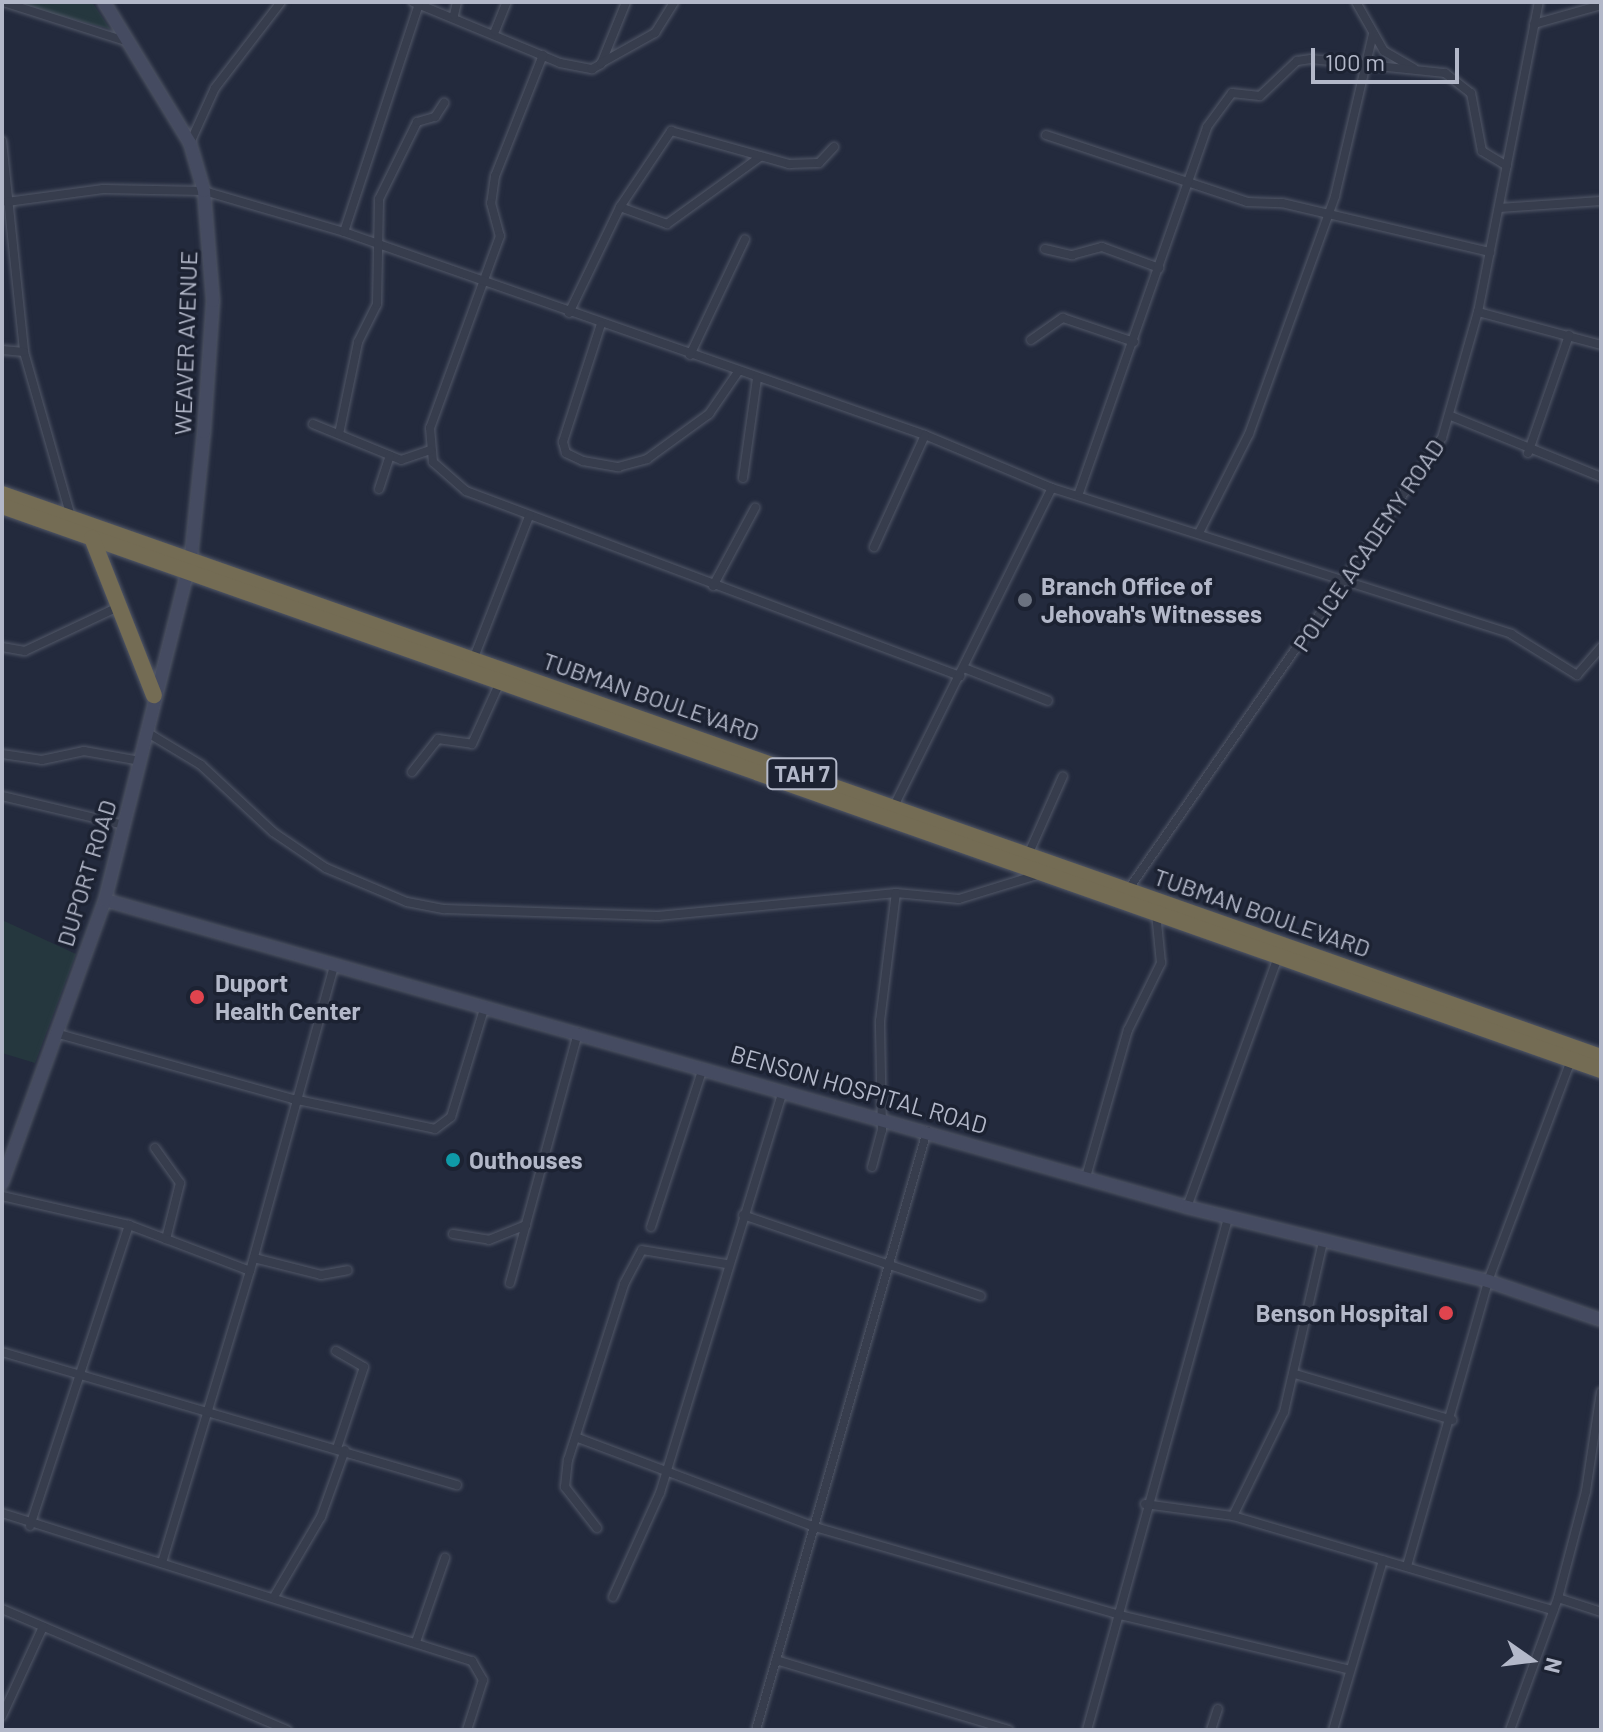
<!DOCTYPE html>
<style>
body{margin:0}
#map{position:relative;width:1603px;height:1732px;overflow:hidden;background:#232a3d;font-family:Barlow,sans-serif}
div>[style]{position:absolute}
.green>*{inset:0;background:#25373e}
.roads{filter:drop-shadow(0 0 2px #525868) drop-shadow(0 0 2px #525868)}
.street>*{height:8px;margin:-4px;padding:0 4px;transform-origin:4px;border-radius:4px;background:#373d4d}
.secondary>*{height:12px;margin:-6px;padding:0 6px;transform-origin:6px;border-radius:6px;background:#454b61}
.highway>*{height:16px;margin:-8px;padding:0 8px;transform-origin:8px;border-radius:8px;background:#746c54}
.dots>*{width:22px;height:22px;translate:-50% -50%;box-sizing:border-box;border:4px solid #1c2232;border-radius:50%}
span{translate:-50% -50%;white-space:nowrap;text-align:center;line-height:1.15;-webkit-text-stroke:7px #1c2232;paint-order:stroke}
.shield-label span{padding:2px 6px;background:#1c2232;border:2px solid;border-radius:6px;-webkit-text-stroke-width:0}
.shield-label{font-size:22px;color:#b3b8c9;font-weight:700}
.street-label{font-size:24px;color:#b3b8c9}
.poi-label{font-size:24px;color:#b3b8c9;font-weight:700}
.left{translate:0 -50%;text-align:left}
.right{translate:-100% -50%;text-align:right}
.frame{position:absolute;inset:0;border:4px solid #b3b8c9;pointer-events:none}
.north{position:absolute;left:1491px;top:1620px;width:80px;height:80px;-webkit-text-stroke:6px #1c2232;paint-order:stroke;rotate:104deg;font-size:22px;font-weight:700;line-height:32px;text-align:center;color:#b3b8c9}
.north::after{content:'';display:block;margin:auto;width:28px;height:36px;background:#b3b8c9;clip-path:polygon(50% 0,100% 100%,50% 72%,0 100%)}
.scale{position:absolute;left:1311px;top:48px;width:148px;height:36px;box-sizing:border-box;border:4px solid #b3b8c9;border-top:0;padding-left:10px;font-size:24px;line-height:28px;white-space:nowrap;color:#b3b8c9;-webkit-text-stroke:6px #1c2232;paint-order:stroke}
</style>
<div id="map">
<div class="green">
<div style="clip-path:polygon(19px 2px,92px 2px,110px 29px,57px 15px)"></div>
<div style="clip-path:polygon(2px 920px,76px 954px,35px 1063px,2px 1053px)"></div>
</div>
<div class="roads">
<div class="street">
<div style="left:3px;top:2px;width:131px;rotate:17.7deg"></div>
<div style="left:413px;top:2px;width:159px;rotate:22.5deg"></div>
<div style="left:560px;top:63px;width:33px;rotate:11deg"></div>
<div style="left:592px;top:69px;width:10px;rotate:-29deg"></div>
<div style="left:601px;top:64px;width:67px;rotate:-68deg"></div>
<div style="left:1356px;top:2px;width:56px;rotate:60.3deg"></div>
<div style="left:1384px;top:51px;width:34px;rotate:30deg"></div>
<div style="left:454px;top:15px;width:13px;rotate:-77deg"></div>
<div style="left:1534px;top:24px;width:70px;rotate:-15.8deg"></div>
<div style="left:495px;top:31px;width:31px;rotate:-68deg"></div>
<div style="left:543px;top:55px;width:130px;rotate:111.6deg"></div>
<div style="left:495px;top:176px;width:27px;rotate:98deg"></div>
<div style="left:491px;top:203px;width:34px;rotate:75deg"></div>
<div style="left:500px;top:236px;width:204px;rotate:110deg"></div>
<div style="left:430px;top:428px;width:34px;rotate:85deg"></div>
<div style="left:433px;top:462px;width:44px;rotate:41.3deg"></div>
<div style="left:466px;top:491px;width:528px;rotate:20.53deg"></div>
<div style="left:601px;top:63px;width:62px;rotate:-29.1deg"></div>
<div style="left:655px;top:33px;width:36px;rotate:-58deg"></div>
<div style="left:1046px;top:135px;width:212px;rotate:18.4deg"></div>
<div style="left:1247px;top:202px;width:35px;rotate:2deg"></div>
<div style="left:1282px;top:203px;width:214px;rotate:13.3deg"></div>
<div style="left:2px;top:141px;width:212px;rotate:84deg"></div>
<div style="left:24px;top:352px;width:172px;rotate:74.1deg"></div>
<div style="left:190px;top:143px;width:60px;rotate:-65.6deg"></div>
<div style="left:215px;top:88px;width:108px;rotate:-52.5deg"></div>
<div style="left:7px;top:202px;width:97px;rotate:-7.7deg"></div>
<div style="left:103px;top:189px;width:101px;rotate:1.1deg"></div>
<div style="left:204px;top:191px;width:146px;rotate:16.3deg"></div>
<div style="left:344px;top:232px;width:615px;rotate:19.26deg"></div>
<div style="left:925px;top:435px;width:138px;rotate:22.7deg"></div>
<div style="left:1052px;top:488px;width:482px;rotate:17.6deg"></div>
<div style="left:1511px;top:634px;width:78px;rotate:31.8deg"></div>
<div style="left:1577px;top:675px;width:37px;rotate:-49deg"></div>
<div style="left:620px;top:207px;width:50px;rotate:19.9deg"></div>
<div style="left:667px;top:224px;width:115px;rotate:-35.8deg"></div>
<div style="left:1499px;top:208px;width:102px;rotate:-3.9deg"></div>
<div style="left:344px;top:232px;width:240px;rotate:-71.8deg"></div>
<div style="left:1045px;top:249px;width:28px;rotate:13deg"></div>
<div style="left:1072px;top:255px;width:31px;rotate:-15deg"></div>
<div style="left:1102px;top:247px;width:61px;rotate:20.2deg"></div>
<div style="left:1478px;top:312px;width:127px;rotate:15deg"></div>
<div style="left:569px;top:313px;width:118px;rotate:-64.3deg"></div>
<div style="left:620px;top:207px;width:92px;rotate:-56.1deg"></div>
<div style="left:671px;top:131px;width:123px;rotate:15.6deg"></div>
<div style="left:789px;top:164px;width:30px;rotate:-2deg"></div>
<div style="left:819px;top:163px;width:22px;rotate:-47deg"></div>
<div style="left:601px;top:324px;width:124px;rotate:107.9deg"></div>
<div style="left:563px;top:442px;width:11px;rotate:75deg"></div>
<div style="left:566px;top:453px;width:19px;rotate:25deg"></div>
<div style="left:583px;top:461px;width:36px;rotate:10deg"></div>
<div style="left:618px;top:467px;width:30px;rotate:-15deg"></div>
<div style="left:647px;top:459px;width:77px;rotate:-36deg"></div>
<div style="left:709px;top:414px;width:51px;rotate:-55.4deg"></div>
<div style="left:1031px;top:340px;width:39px;rotate:-35deg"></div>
<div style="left:1063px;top:318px;width:75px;rotate:18.7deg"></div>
<div style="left:2px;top:350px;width:22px;rotate:5deg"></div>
<div style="left:690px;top:355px;width:128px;rotate:-64.6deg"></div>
<div style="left:1451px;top:416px;width:162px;rotate:22.1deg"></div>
<div style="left:313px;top:424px;width:95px;rotate:22.2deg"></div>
<div style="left:401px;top:460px;width:31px;rotate:-19deg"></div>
<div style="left:339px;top:434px;width:94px;rotate:-78.3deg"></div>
<div style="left:358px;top:342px;width:42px;rotate:-63.4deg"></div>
<div style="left:377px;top:304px;width:105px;rotate:-88.9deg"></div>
<div style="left:379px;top:199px;width:86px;rotate:-63.7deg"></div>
<div style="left:417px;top:122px;width:19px;rotate:-16deg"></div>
<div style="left:435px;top:117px;width:17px;rotate:-57deg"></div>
<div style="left:1528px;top:453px;width:125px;rotate:-70.8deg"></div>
<div style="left:743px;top:478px;width:101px;rotate:-82deg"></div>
<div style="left:379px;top:489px;width:35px;rotate:-72deg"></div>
<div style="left:1079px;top:493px;width:388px;rotate:-70.7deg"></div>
<div style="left:1207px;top:127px;width:42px;rotate:-53.7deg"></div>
<div style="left:1232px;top:93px;width:28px;rotate:6deg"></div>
<div style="left:1260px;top:96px;width:51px;rotate:-43.4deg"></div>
<div style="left:1297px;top:61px;width:14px;rotate:-8deg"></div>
<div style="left:1311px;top:59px;width:135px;rotate:6deg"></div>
<div style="left:1445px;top:73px;width:33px;rotate:38deg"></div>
<div style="left:1471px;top:93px;width:59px;rotate:79.3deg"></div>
<div style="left:1482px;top:151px;width:29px;rotate:31deg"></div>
<div style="left:1200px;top:531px;width:109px;rotate:-63.2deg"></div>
<div style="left:1249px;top:434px;width:253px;rotate:-70.1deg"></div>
<div style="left:1335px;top:196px;width:166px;rotate:-76.8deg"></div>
<div style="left:874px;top:547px;width:123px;rotate:-65.5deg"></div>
<div style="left:713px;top:586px;width:89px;rotate:-61.7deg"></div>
<div style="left:2px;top:647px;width:23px;rotate:10deg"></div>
<div style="left:25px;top:651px;width:101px;rotate:-25.3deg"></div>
<div style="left:473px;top:660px;width:155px;rotate:-68.7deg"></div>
<div style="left:964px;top:668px;width:90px;rotate:21.4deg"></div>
<div style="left:148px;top:733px;width:62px;rotate:31.1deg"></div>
<div style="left:201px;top:765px;width:98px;rotate:42.9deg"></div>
<div style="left:273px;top:832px;width:64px;rotate:34.2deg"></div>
<div style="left:326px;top:868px;width:88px;rotate:22.8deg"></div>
<div style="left:407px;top:902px;width:38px;rotate:11deg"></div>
<div style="left:444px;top:909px;width:214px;rotate:1.9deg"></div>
<div style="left:658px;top:916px;width:239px;rotate:-5.5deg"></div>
<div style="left:896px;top:893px;width:63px;rotate:5.4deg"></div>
<div style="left:959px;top:899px;width:82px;rotate:-17.1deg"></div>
<div style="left:2px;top:754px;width:40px;rotate:8.5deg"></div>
<div style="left:42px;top:760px;width:43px;rotate:-12.1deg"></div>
<div style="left:84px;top:751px;width:58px;rotate:10deg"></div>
<div style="left:412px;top:772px;width:42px;rotate:-51.8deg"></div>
<div style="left:438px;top:739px;width:34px;rotate:8deg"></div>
<div style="left:472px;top:744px;width:68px;rotate:-65.7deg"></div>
<div style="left:2px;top:796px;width:125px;rotate:13.4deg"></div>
<div style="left:894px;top:806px;width:355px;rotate:-63.6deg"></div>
<div style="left:1028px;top:855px;width:86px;rotate:-66.1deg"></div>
<div style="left:1128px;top:890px;width:550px;rotate:-55.21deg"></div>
<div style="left:1442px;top:438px;width:131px;rotate:-74.1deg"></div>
<div style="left:1478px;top:312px;width:316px;rotate:-78.9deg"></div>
<div style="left:55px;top:1033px;width:247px;rotate:15.5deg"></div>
<div style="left:293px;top:1099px;width:145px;rotate:11.9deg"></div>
<div style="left:435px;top:1129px;width:20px;rotate:-37deg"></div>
<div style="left:451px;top:1117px;width:116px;rotate:-73deg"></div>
<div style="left:155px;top:1148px;width:43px;rotate:54.5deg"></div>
<div style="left:180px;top:1183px;width:58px;rotate:104deg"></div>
<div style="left:872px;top:1167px;width:38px;rotate:-75deg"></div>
<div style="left:882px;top:1130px;width:109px;rotate:-91.1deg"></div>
<div style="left:880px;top:1021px;width:129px;rotate:-82.9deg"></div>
<div style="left:1086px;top:1177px;width:153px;rotate:-74.1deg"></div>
<div style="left:1128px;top:1030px;width:75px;rotate:-63.8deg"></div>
<div style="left:1161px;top:963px;width:50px;rotate:-95.7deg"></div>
<div style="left:2px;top:1196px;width:130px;rotate:12.9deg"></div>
<div style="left:129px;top:1225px;width:129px;rotate:20.8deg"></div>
<div style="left:250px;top:1271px;width:305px;rotate:106.8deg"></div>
<div style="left:1187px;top:1207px;width:266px;rotate:-70deg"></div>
<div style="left:743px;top:1215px;width:251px;rotate:18.8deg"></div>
<div style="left:651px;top:1227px;width:167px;rotate:-71.9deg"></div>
<div style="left:453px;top:1234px;width:36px;rotate:9deg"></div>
<div style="left:489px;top:1240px;width:40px;rotate:-22deg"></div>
<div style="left:254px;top:1258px;width:69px;rotate:14.2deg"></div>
<div style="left:321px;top:1275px;width:27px;rotate:-10deg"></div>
<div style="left:250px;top:1271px;width:316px;rotate:-74.6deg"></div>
<div style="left:510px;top:1283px;width:260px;rotate:-74.8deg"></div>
<div style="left:336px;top:1351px;width:32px;rotate:30deg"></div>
<div style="left:364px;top:1367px;width:85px;rotate:108.4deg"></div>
<div style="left:2px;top:1352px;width:474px;rotate:16.3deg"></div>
<div style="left:1295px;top:1374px;width:164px;rotate:16.3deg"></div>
<div style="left:578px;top:1438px;width:253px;rotate:20.6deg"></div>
<div style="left:815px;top:1527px;width:317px;rotate:16.1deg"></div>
<div style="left:1120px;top:1615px;width:236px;rotate:13.4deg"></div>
<div style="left:1145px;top:1504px;width:89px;rotate:7.8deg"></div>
<div style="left:1233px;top:1516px;width:334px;rotate:16.4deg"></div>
<div style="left:2px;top:1513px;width:493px;rotate:17.5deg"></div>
<div style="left:472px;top:1661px;width:22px;rotate:60deg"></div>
<div style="left:483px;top:1680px;width:52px;rotate:107.7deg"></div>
<div style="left:1233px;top:1516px;width:116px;rotate:-63.9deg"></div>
<div style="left:1284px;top:1412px;width:174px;rotate:-77.1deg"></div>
<div style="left:30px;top:1526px;width:317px;rotate:-71.8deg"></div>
<div style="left:597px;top:1528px;width:52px;rotate:-128deg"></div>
<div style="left:565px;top:1487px;width:27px;rotate:-84deg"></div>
<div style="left:568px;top:1460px;width:185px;rotate:-72.3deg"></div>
<div style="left:624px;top:1284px;width:38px;rotate:-62deg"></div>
<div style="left:642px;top:1250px;width:86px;rotate:9.4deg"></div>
<div style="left:1407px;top:1566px;width:296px;rotate:-74.1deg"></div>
<div style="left:1488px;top:1281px;width:236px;rotate:-69.4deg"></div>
<div style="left:275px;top:1595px;width:91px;rotate:-59.5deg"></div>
<div style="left:321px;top:1517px;width:71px;rotate:-70.3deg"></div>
<div style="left:613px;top:1597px;width:114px;rotate:-65.7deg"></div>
<div style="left:660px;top:1493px;width:420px;rotate:-73deg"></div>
<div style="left:1558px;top:1598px;width:45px;rotate:18deg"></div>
<div style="left:2px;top:1609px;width:310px;rotate:23deg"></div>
<div style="left:417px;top:1639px;width:86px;rotate:-70.9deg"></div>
<div style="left:776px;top:1660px;width:243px;rotate:16.7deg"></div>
<div style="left:2px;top:1716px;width:98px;rotate:-65.3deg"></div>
<div style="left:756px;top:1730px;width:623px;rotate:-74.07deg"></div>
<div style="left:1087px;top:1730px;width:531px;rotate:-74.6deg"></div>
<div style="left:1211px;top:1730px;width:22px;rotate:-72deg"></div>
<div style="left:1333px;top:1730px;width:177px;rotate:-73.6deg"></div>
<div style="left:1510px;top:1730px;width:140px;rotate:-70deg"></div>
<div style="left:1558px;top:1598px;width:111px;rotate:-75.3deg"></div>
<div style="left:1586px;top:1491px;width:100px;rotate:-81.4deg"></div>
</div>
<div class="secondary">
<div style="left:105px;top:900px;width:1125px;rotate:15.84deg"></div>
<div style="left:1187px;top:1207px;width:310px;rotate:13.8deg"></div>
<div style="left:1488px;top:1281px;width:120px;rotate:19deg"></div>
<div style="left:2px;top:1183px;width:301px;rotate:-70deg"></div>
<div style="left:105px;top:900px;width:354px;rotate:-75.9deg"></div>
<div style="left:191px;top:557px;width:126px;rotate:-84.1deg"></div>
<div style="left:204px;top:432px;width:131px;rotate:-86.1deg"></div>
<div style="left:213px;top:301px;width:110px;rotate:-94.7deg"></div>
<div style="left:204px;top:191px;width:50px;rotate:-106.3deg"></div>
<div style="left:190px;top:143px;width:165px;rotate:-121.4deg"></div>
</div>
<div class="highway">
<div style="left:2px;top:494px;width:1695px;rotate:19.4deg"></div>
<div style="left:2px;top:506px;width:1696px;rotate:19.43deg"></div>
<div style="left:92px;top:538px;width:169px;rotate:68.5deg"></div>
</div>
</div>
<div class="dots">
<div style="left:1025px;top:600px;background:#6b7280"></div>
<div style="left:197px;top:997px;background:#e0444e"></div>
<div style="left:453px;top:1160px;background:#0f9aa8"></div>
<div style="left:1446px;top:1313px;background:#e0444e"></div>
</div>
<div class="shield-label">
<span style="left:802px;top:774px">TAH 7</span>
</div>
<div class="street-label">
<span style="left:185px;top:343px;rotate:-88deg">WEAVER AVENUE</span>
<span style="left:1368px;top:545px;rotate:-56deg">POLICE ACADEMY ROAD</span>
<span style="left:651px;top:696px;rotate:19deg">TUBMAN BOULEVARD</span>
<span style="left:86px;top:873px;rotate:-73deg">DUPORT ROAD</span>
<span style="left:1262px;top:912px;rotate:19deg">TUBMAN BOULEVARD</span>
<span style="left:859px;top:1089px;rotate:16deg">BENSON HOSPITAL ROAD</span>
</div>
<div class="poi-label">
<span class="left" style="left:1041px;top:600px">Branch Office of<br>Jehovah's Witnesses</span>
<span class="left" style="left:215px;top:997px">Duport<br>Health Center</span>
<span class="left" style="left:469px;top:1160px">Outhouses</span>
<span class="right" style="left:1428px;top:1313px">Benson Hospital</span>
</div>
<div class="frame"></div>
<div class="north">N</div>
<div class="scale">100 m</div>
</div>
